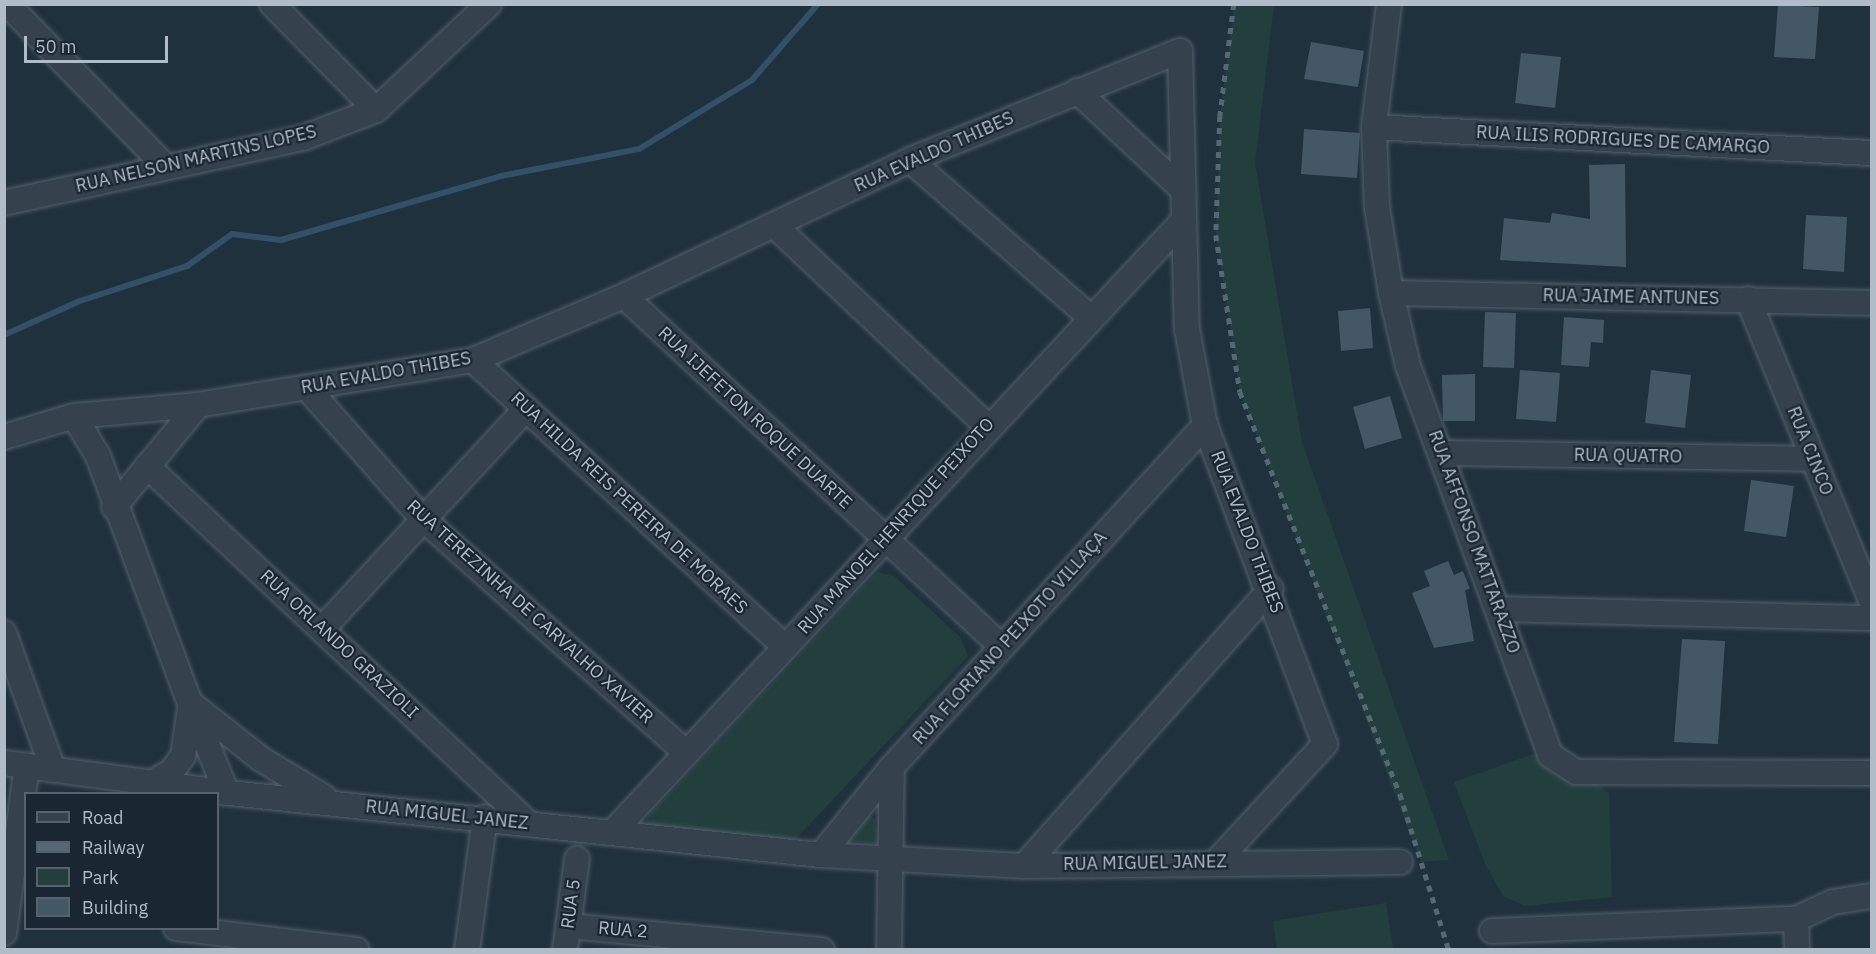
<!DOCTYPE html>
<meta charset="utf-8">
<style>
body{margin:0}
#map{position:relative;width:1876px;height:954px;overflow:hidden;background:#20313e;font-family:"IBM Plex Sans",sans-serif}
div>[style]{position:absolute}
.green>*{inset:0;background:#223f3e}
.stream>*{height:6px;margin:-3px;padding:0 3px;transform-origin:3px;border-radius:3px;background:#325067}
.building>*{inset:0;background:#445764}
.roads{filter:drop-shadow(0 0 2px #53606b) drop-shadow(0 0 2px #53606b)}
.minor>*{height:24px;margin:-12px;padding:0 12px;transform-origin:12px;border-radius:12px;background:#35424e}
.rail>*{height:4.5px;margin-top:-2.25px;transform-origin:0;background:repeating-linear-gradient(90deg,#566775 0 6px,transparent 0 12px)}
span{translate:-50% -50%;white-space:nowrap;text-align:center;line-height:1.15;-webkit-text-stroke:4.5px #1a2732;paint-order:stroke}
.street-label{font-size:18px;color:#b0bdc9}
.frame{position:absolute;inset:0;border:6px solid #b0bdc9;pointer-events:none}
.legend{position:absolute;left:24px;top:792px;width:195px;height:138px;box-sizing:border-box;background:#1a2732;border:2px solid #56636e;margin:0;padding:8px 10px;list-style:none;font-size:18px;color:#b0bdc9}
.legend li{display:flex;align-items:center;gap:12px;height:30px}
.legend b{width:30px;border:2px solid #56636e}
.scale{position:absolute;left:24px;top:36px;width:144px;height:27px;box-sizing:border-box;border:3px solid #b0bdc9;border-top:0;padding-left:8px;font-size:18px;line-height:21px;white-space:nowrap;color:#b0bdc9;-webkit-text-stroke:4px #1a2732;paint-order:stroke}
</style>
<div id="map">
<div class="green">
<div style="clip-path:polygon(1234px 5px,1274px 5px,1255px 163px,1302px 442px,1449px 860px,1421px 862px,1240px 392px,1216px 235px,1220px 116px)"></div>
<div style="clip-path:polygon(877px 572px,894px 576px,961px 638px,968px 656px,793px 842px,645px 827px,648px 816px)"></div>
<div style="clip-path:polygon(1548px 749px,1609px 793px,1612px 897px,1525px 906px,1503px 896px,1485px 864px,1454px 782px)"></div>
<div style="clip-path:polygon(867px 813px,875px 819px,877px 844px,850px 841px)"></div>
<div style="clip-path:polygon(1386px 903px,1393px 949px,1277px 949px,1273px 921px)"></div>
</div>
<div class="stream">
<div style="left:4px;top:335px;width:83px;rotate:-24.1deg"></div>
<div style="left:80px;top:301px;width:113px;rotate:-18.1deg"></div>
<div style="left:187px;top:266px;width:55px;rotate:-35.4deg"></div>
<div style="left:232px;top:234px;width:49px;rotate:7deg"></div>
<div style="left:281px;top:240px;width:229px;rotate:-16.2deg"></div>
<div style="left:501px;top:176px;width:141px;rotate:-11.1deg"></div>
<div style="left:639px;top:149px;width:132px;rotate:-31.4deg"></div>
<div style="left:752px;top:80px;width:101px;rotate:-49deg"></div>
</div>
<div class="building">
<div style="clip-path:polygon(1778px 5px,1819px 7px,1815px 59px,1774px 57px)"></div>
<div style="clip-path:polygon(1311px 42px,1364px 51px,1358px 87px,1304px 79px)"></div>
<div style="clip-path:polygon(1521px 53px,1561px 57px,1555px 108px,1515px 103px)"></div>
<div style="clip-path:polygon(1304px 129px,1360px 133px,1357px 178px,1301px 174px)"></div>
<div style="clip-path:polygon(1625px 164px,1626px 267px,1500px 260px,1504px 218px,1550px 223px,1552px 213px,1590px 219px,1589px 165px)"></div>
<div style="clip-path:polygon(1806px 215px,1847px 217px,1844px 272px,1803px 269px)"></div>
<div style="clip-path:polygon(1370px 308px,1373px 348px,1341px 351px,1338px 311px)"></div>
<div style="clip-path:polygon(1485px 312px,1516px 313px,1514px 368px,1483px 367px)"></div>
<div style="clip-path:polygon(1564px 317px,1604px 320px,1603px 343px,1591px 342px,1589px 367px,1561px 365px)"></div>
<div style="clip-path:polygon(1520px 370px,1560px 373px,1556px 422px,1516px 419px)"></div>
<div style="clip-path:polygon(1651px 370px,1691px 375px,1685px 428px,1645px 423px)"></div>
<div style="clip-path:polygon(1475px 374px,1475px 421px,1443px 421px,1442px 375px)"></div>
<div style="clip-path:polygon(1390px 396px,1402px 438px,1365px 449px,1353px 407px)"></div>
<div style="clip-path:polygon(1751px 480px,1794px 486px,1786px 537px,1744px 531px)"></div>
<div style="clip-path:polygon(1448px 561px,1454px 575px,1463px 571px,1470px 589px,1465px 590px,1474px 641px,1434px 648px,1412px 593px,1430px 586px,1424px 571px)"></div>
<div style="clip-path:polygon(1682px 639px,1725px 641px,1718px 744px,1674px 742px)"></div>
</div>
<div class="roads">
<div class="minor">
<div style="left:7px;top:4px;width:225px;rotate:45.7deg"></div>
<div style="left:272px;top:4px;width:148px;rotate:45.5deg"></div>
<div style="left:1389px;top:4px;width:124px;rotate:97deg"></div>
<div style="left:1374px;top:127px;width:80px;rotate:87.9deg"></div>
<div style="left:1377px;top:207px;width:87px;rotate:80.8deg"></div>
<div style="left:1391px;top:293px;width:75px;rotate:76.9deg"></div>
<div style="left:1408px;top:366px;width:414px;rotate:69.9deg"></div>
<div style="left:1550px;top:755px;width:31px;rotate:33deg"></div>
<div style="left:1576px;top:772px;width:296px;rotate:0.2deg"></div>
<div style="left:1077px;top:91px;width:142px;rotate:43deg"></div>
<div style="left:1374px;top:127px;width:499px;rotate:3deg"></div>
<div style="left:910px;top:160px;width:237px;rotate:41.1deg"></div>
<div style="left:4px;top:203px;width:306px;rotate:-12.3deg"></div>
<div style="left:303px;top:138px;width:78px;rotate:-21deg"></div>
<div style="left:376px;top:110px;width:155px;rotate:-43.2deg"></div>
<div style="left:775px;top:226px;width:291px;rotate:43.3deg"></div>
<div style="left:1391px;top:293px;width:481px;rotate:1.2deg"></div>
<div style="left:624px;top:296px;width:514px;rotate:42.87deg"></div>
<div style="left:1748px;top:299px;width:328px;rotate:67.8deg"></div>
<div style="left:473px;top:360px;width:424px;rotate:42.6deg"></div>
<div style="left:307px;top:388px;width:175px;rotate:48.5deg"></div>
<div style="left:423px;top:519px;width:349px;rotate:41.6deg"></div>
<div style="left:74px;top:416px;width:47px;rotate:59deg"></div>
<div style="left:98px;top:456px;width:264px;rotate:69.6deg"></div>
<div style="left:190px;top:703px;width:90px;rotate:38.3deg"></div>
<div style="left:261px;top:759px;width:74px;rotate:31.1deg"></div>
<div style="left:4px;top:437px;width:73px;rotate:-16.7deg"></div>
<div style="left:74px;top:416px;width:124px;rotate:-5.1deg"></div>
<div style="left:198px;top:405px;width:279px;rotate:-9.3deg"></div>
<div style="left:473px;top:360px;width:164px;rotate:-23deg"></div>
<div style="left:624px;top:296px;width:317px;rotate:-25.4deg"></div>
<div style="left:910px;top:160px;width:291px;rotate:-22deg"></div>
<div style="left:1180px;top:51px;width:278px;rotate:88.6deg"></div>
<div style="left:1187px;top:329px;width:98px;rotate:79.4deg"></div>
<div style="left:1205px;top:425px;width:341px;rotate:69.4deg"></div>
<div style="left:1325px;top:744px;width:161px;rotate:132.7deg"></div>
<div style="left:1443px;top:453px;width:370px;rotate:0.9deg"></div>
<div style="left:147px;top:466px;width:524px;rotate:43.14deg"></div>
<div style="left:114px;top:507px;width:132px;rotate:-50.5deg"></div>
<div style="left:1499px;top:609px;width:373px;rotate:1.4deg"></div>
<div style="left:323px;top:628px;width:299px;rotate:-47.2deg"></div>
<div style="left:4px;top:633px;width:145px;rotate:70.2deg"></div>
<div style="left:191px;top:705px;width:95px;rotate:67.8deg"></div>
<div style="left:4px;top:763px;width:228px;rotate:7.6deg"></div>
<div style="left:230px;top:793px;width:594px;rotate:5.99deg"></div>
<div style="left:821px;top:855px;width:203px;rotate:3.1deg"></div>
<div style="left:1024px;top:866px;width:376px;rotate:-0.6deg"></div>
<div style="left:152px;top:783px;width:23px;rotate:-31deg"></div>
<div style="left:172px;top:771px;width:19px;rotate:-54deg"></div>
<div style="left:183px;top:756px;width:49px;rotate:-81.7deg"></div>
<div style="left:612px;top:833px;width:836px;rotate:-46.99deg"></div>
<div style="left:821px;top:855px;width:113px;rotate:-51.1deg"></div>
<div style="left:892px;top:767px;width:464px;rotate:-47.5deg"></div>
<div style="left:1024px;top:866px;width:371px;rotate:-48.3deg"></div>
<div style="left:1796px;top:919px;width:31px;rotate:88deg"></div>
<div style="left:568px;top:926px;width:255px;rotate:5.4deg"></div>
<div style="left:176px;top:928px;width:182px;rotate:6.9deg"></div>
<div style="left:1492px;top:931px;width:304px;rotate:-2.3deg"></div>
<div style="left:1796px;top:919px;width:41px;rotate:-24.7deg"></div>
<div style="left:1833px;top:902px;width:39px;rotate:-9deg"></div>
<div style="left:4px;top:933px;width:169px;rotate:-82.2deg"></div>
<div style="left:467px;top:950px;width:134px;rotate:-82.3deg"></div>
<div style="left:565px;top:950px;width:92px;rotate:-82.5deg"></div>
<div style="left:889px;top:950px;width:183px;rotate:-89.1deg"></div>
</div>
</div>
<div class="rail">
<div style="left:1234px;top:4px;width:113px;rotate:97.1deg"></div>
<div style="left:1220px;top:116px;width:119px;rotate:91.9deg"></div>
<div style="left:1216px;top:235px;width:159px;rotate:81.3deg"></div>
<div style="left:1240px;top:392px;width:433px;rotate:68.3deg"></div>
<div style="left:1400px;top:794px;width:164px;rotate:72.6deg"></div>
</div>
<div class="street-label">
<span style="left:1623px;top:140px;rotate:3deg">RUA ILIS RODRIGUES DE CAMARGO</span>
<span style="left:934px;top:152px;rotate:-24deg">RUA EVALDO THIBES</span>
<span style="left:196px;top:159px;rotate:-13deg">RUA NELSON MARTINS LOPES</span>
<span style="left:1631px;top:297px;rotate:1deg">RUA JAIME ANTUNES</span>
<span style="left:386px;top:373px;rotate:-10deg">RUA EVALDO THIBES</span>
<span style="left:755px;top:418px;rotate:43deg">RUA IJEFETON ROQUE DUARTE</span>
<span style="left:1810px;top:451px;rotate:68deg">RUA CINCO</span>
<span style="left:1628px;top:456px;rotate:1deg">RUA QUATRO</span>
<span style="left:629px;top:503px;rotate:43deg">RUA HILDA REIS PEREIRA DE MORAES</span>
<span style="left:896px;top:526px;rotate:-48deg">RUA MANOEL HENRIQUE PEIXOTO</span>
<span style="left:1247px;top:532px;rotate:69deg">RUA EVALDO THIBES</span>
<span style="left:1474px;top:542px;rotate:70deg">RUA AFFONSO MATTARAZZO</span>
<span style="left:530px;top:612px;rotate:42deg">RUA TEREZINHA DE CARVALHO XAVIER</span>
<span style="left:1010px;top:638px;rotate:-48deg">RUA FLORIANO PEIXOTO VILLAÇA</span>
<span style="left:339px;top:644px;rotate:43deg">RUA ORLANDO GRAZIOLI</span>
<span style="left:447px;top:815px;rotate:6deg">RUA MIGUEL JANEZ</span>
<span style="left:1145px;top:863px;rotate:-1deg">RUA MIGUEL JANEZ</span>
<span style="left:571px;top:904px;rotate:-82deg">RUA 5</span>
<span style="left:623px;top:930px;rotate:5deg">RUA 2</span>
</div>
<div class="frame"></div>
<ul class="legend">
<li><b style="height:8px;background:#35424e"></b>Road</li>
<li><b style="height:8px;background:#566775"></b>Railway</li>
<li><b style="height:16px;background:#223f3e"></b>Park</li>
<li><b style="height:16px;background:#445764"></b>Building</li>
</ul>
<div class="scale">50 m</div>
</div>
